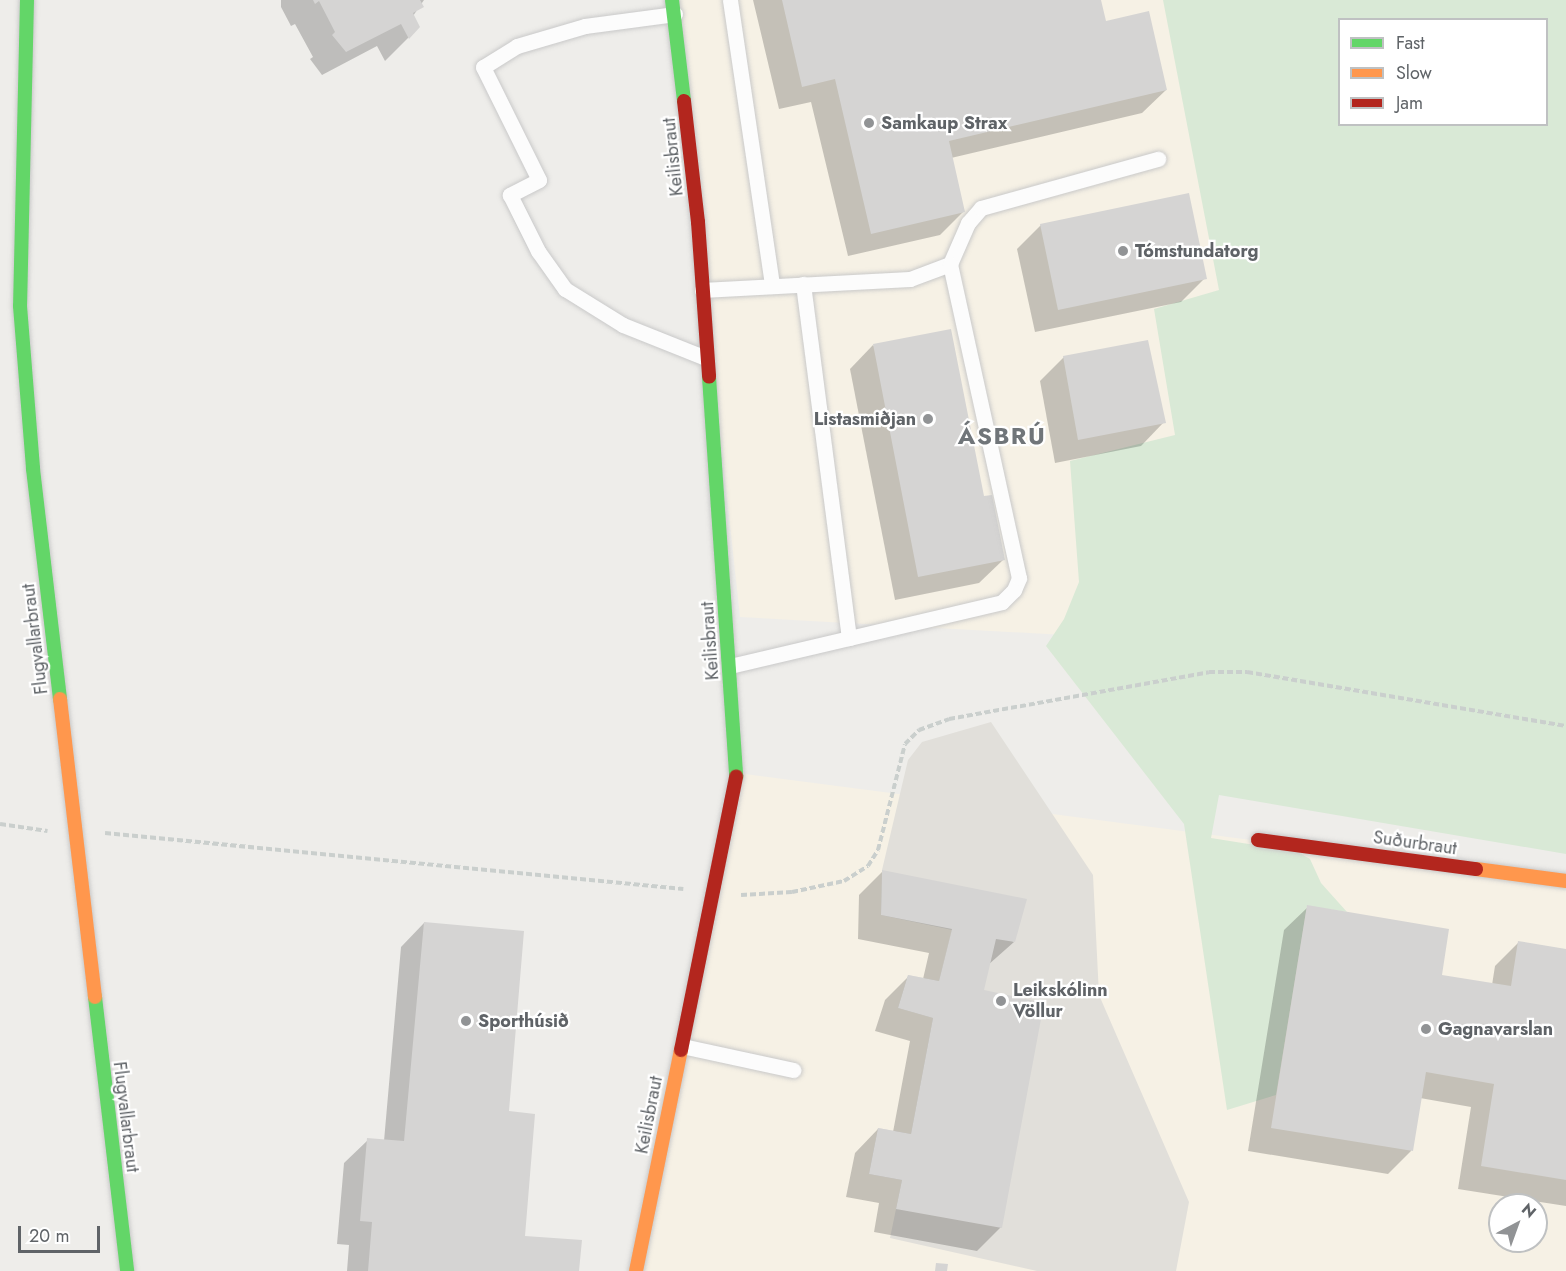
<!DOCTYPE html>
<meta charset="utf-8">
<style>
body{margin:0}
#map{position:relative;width:1566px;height:1271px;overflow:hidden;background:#eeedea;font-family:Jost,sans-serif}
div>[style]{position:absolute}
.commercial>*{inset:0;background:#f6f1e5}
.education>*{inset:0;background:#e1dfda}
.green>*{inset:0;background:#d9e9d6}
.shadow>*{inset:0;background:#0003}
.building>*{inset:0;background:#d5d4d3}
.path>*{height:4px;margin-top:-2px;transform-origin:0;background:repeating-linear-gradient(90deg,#cacfcd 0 6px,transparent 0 9px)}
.roads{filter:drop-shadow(0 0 2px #c9c9c9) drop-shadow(0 0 2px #c9c9c9)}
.lane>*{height:15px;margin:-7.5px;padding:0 7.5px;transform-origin:7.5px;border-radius:7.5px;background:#fcfcfc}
.fast>*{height:14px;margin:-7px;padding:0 7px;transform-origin:7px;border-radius:7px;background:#63d668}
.slow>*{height:14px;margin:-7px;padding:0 7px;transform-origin:7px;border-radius:7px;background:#ff974d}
.jam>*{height:14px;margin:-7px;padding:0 7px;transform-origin:7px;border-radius:7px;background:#b3261e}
.dots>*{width:16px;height:16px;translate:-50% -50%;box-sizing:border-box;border:3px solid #fff;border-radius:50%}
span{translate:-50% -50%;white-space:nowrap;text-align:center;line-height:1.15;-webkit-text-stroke:4.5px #fff;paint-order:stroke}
.poi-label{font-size:18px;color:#5f6367;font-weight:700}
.left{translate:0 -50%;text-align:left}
.right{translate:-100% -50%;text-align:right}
.street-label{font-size:18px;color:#5f6367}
.district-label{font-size:24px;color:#707579;font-weight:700;letter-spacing:1.5px}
.legend{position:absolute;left:1338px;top:18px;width:210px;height:108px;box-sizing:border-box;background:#fff;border:2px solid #bfc1c2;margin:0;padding:8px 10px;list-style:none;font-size:18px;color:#5f6367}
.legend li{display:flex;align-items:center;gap:12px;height:30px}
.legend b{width:30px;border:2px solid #bfc1c2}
.north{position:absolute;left:1488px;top:1193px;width:60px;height:60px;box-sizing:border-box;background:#fff;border:2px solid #bfc1c2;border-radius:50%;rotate:41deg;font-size:16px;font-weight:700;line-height:24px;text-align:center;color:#5f6367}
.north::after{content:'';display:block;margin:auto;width:21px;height:27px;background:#919395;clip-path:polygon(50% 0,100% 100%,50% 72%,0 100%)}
.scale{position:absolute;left:18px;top:1226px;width:82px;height:27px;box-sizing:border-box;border:3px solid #5f6367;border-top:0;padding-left:8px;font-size:18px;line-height:21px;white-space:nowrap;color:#5f6367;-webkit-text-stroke:4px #fff;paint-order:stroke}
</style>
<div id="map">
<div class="commercial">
<div style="clip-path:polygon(673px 0,1188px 0,1281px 647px,740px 617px)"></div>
<div style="clip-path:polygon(evenodd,737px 773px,1566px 881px,1566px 1271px,636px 1271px,737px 773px,1500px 1205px,1536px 1205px,1536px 1241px,1500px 1241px,1500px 1205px)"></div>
</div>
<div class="education">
<div style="clip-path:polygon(991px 722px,1093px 875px,1099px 995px,1189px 1202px,1176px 1271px,1037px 1271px,890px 1238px,902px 1180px,869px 1174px,878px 1128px,911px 1134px,933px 1018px,898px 1008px,908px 975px,939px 981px,952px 930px,881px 915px,882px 870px,908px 760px,922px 742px)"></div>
</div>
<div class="green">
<div style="clip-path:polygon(evenodd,1163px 0,1566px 0,1566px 854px,1219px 795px,1211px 838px,1298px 852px,1310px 859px,1321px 883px,1347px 912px,1307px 906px,1276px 1095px,1227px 1110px,1184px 824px,1046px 646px,1064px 619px,1079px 582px,1070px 461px,1175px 435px,1154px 309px,1219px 290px,1163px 0,1340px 20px,1546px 20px,1546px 124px,1340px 124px,1340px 20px)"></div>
</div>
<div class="shadow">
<div style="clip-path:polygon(281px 0,424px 0,413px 16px,419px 27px,385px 61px,377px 46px,322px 75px,310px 59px,313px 57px,295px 24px,291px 26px,281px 7px)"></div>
<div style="clip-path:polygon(753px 0,1100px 0,1105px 22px,1166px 90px,1142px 113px,951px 158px,964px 211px,940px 235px,848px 256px,811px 102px,779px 109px)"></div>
<div style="clip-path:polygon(1041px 225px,1205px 278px,1181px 302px,1035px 332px,1017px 249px)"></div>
<div style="clip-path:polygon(873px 345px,983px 498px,1003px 560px,979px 583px,895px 600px,850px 369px)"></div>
<div style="clip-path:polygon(1064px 357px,1164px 422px,1141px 446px,1055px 463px,1040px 381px)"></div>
<div style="clip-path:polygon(882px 872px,1014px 942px,988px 965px,982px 991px,1001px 1227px,977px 1251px,874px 1232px,879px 1203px,846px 1197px,855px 1153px,878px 1129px,893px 1132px,910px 1041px,875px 1031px,885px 1000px,909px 976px,923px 979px,929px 953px,858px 939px,859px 895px)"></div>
<div style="clip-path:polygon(1308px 907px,1440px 976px,1492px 985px,1495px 966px,1519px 942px,1566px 950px,1566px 1206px,1458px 1189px,1471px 1107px,1420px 1098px,1411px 1151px,1388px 1174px,1248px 1151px,1284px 930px)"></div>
<div style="clip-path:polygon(424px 923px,507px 1113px,523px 1237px,578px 1271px,347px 1271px,349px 1245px,337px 1244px,344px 1163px,368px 1140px,384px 1141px,401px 947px)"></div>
</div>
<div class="building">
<div style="clip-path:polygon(313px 0,420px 0,424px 7px,413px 13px,420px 27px,409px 39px,401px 24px,346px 52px,332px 35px,335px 32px,319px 1px,315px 4px)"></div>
<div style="clip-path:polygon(782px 0,1101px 0,1106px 21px,1149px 11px,1167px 90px,949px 141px,965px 212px,871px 234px,835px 79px,802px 87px)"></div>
<div style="clip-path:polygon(1189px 193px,1207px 279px,1058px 310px,1040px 224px)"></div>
<div style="clip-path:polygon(951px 329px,984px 496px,992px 495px,1005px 560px,918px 577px,873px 344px)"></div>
<div style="clip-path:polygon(1148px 340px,1166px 423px,1078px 440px,1063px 356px)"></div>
<div style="clip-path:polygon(882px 870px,1027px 899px,1015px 942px,996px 939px,984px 990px,1044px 1003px,1002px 1228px,896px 1209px,902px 1180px,869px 1174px,878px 1128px,911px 1134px,933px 1018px,898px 1008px,908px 975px,939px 981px,952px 929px,881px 915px)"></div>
<div style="clip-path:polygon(1307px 905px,1449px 929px,1442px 975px,1511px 986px,1518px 941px,1566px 949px,1566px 1180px,1481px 1166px,1494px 1084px,1426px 1072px,1413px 1151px,1271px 1128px)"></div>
<div style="clip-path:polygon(424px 922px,524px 931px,509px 1111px,535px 1114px,525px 1236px,582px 1240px,579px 1271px,368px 1271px,372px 1222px,360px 1221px,367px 1138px,404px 1141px)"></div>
<div style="clip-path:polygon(936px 1263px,948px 1264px,947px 1271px,935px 1271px)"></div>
</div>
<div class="path">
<div style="left:0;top:824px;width:48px;rotate:8.5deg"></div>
<div style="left:105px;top:833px;width:581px;rotate:5.53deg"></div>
<div style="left:741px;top:895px;width:51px;rotate:-3.4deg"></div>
<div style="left:792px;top:892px;width:53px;rotate:-11.9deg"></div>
<div style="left:844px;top:881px;width:28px;rotate:-32deg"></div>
<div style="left:868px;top:866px;width:19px;rotate:-58deg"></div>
<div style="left:878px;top:850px;width:109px;rotate:-75.7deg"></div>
<div style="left:905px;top:744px;width:20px;rotate:-45deg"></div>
<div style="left:919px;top:730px;width:32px;rotate:-20deg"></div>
<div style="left:949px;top:719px;width:264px;rotate:-10.2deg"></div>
<div style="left:1209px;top:672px;width:38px"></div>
<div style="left:1247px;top:672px;width:324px;rotate:9.6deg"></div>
</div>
<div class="roads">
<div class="lane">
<div style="left:730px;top:0;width:289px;rotate:81.6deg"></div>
<div style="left:675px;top:14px;width:91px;rotate:172.4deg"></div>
<div style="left:585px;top:26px;width:71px;rotate:163.6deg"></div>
<div style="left:517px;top:46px;width:40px;rotate:148deg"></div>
<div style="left:483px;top:67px;width:126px;rotate:63.6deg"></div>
<div style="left:539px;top:180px;width:33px;rotate:153deg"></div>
<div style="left:510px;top:195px;width:63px;rotate:63.4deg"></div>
<div style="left:538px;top:251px;width:47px;rotate:54.6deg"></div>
<div style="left:565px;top:289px;width:68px;rotate:31.8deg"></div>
<div style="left:623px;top:325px;width:89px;rotate:21.7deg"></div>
<div style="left:803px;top:284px;width:357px;rotate:82.6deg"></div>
<div style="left:702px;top:290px;width:208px;rotate:-3deg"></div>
<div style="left:910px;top:279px;width:43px;rotate:-20.6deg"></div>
<div style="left:950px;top:264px;width:45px;rotate:-66.3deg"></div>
<div style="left:968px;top:223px;width:20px;rotate:-49deg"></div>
<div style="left:981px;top:208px;width:184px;rotate:-15.5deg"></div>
<div style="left:730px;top:666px;width:279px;rotate:-13.2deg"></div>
<div style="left:1002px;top:602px;width:17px;rotate:-45deg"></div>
<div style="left:1014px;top:590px;width:13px;rotate:-67deg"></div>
<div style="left:1019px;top:578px;width:321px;rotate:-102.4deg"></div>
<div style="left:682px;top:1046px;width:114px;rotate:12.2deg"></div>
</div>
<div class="fast">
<div style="left:27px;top:0;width:306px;rotate:91.3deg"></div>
<div style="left:20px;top:306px;width:164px;rotate:85.4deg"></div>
<div style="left:33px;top:469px;width:232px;rotate:83.3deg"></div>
<div style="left:672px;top:0;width:102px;rotate:83.2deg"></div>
<div style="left:709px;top:377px;width:400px;rotate:86.1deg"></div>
<div style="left:95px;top:997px;width:276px;rotate:83.3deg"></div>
</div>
<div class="slow">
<div style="left:60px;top:699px;width:300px;rotate:83.3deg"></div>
<div style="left:1476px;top:869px;width:91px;rotate:7.6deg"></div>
<div style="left:636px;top:1271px;width:226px;rotate:-78.5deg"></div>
</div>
<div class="jam">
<div style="left:684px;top:101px;width:122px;rotate:83.4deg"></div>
<div style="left:698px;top:222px;width:155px;rotate:85.9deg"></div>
<div style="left:1258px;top:840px;width:220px;rotate:7.6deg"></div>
<div style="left:681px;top:1050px;width:279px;rotate:-78.6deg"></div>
</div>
</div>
<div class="dots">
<div style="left:869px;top:123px;background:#919395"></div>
<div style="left:1123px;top:251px;background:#919395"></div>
<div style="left:928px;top:419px;background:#919395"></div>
<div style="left:1001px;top:1001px;background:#919395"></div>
<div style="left:466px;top:1021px;background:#919395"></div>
<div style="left:1426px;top:1029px;background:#919395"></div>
</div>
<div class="poi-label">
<span class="left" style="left:881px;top:123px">Samkaup Strax</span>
<span class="left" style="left:1135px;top:251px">Tómstundatorg</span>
<span class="right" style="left:916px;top:419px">Listasmiðjan</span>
<span class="left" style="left:1013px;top:1001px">Leikskólinn<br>Völlur</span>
<span class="left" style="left:478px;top:1021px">Sporthúsið</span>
<span class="left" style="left:1438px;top:1029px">Gagnavarslan</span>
</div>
<div class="street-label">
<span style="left:673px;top:157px;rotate:-96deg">Keilisbraut</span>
<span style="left:35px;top:639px;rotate:-97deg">Flugvallarbraut</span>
<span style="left:710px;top:641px;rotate:-94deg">Keilisbraut</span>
<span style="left:1415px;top:843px;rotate:8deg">Suðurbraut</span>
<span style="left:649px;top:1115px;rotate:-79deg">Keilisbraut</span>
<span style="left:126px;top:1117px;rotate:83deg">Flugvallarbraut</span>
</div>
<div class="district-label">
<span style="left:1002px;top:436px">ÁSBRÚ</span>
</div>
<ul class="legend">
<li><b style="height:8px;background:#63d668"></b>Fast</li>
<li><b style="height:8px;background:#ff974d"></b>Slow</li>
<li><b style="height:8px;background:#b3261e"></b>Jam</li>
</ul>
<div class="north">N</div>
<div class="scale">20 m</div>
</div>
